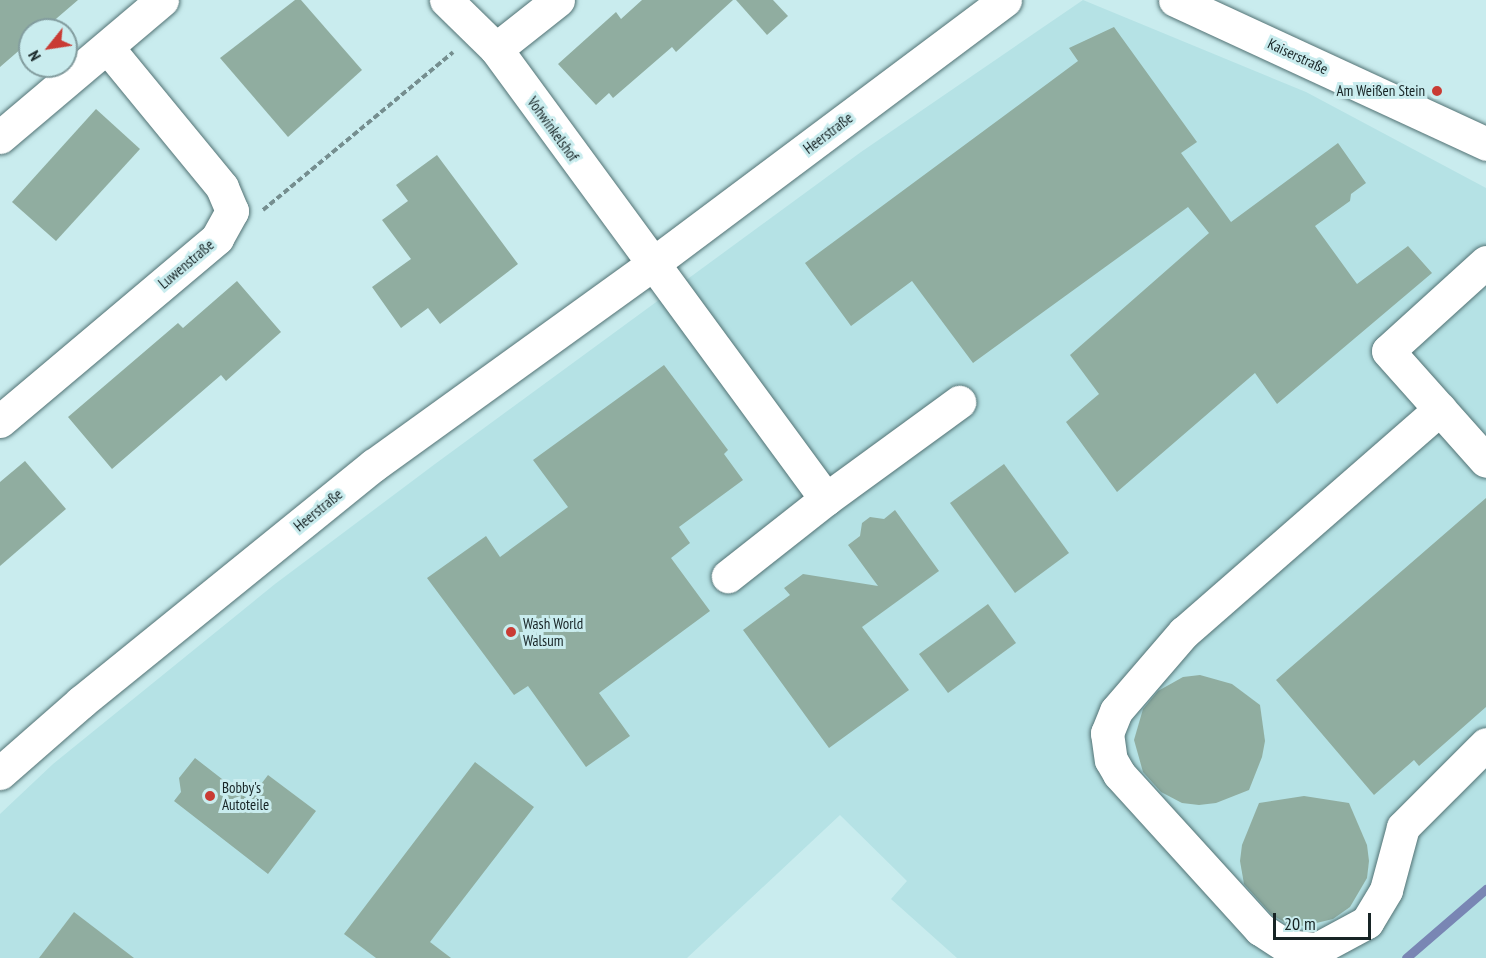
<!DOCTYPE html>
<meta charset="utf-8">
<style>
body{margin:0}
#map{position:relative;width:1486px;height:958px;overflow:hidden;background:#c9ecee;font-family:"PT Sans Narrow",sans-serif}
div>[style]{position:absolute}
.built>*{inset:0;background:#b5e2e5}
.stream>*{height:9px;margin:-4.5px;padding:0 4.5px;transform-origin:4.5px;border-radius:4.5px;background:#7986b4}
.building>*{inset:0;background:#90ada0}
.path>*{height:4px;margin-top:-2px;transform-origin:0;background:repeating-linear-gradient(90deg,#758e8f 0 6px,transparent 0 9px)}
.roads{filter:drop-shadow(0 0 2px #527274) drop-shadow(0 0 2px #527274)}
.minor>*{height:33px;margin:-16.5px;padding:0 16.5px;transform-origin:16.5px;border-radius:16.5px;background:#fff}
.major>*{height:33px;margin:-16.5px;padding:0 16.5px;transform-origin:16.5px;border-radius:16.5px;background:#fff}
.dots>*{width:16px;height:16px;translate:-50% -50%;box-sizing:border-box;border:3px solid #c9ecee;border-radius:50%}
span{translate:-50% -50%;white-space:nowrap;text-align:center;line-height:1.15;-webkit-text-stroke:6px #c9ecee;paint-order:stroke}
.street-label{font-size:15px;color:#172425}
.poi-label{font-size:15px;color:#172425}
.right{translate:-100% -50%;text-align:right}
.left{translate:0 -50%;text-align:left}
.north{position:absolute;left:18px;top:18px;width:60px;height:60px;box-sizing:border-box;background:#c9ecee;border:2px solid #829c9e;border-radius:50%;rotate:240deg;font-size:16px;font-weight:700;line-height:24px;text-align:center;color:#172425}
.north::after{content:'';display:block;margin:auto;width:21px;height:27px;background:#c93b34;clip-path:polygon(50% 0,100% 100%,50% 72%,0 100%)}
.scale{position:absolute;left:1273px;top:913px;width:98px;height:27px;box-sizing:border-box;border:3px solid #172425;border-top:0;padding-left:8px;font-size:18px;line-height:21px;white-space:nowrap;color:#172425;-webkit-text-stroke:4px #c9ecee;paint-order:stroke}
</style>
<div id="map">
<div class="built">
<div style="clip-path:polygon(1083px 0,1306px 92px,1486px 188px,1486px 958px,957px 958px,891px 899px,907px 881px,840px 815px,687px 958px,0 958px,0 814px,53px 764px,275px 584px,435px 464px,861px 152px)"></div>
</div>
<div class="stream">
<div style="left:1406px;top:958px;width:106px;rotate:-40.8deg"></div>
</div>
<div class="building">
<div style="clip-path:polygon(0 0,78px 0,43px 30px,30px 30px,30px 41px,0 67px)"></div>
<div style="clip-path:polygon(295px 0,301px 0,362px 70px,288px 137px,220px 58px)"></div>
<div style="clip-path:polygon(642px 0,733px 0,676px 52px,672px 47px,613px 98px,609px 93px,596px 105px,558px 64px,616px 12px,621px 19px)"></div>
<div style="clip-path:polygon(736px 0,773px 0,788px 16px,767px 35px)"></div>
<div style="clip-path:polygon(1114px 27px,1197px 142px,1181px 153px,1231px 222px,1338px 143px,1366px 183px,1351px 194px,1350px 201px,1315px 226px,1357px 284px,1408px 246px,1432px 273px,1277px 404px,1255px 373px,1117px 492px,1066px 422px,1099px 394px,1070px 355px,1209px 233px,1188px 207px,973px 363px,912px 281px,851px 326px,805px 263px,1078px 61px,1069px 48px)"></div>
<div style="clip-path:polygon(96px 109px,140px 149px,56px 241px,12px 202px)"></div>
<div style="clip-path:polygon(437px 155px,518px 264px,440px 324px,428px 308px,401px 328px,372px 287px,411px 259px,382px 220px,408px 201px,396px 185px)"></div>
<div style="clip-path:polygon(237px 281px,281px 332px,226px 381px,221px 375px,112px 469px,68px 417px,178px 323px,183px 328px)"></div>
<div style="clip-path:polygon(664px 365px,728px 450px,724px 454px,743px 480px,679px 527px,690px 543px,671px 558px,710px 611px,599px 693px,630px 736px,586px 767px,528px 686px,514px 695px,427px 578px,486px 536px,500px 557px,568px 507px,533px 460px)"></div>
<div style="clip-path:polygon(25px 461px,66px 509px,0 566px,0 482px)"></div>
<div style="clip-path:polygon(1004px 464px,1069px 553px,1015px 593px,950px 503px)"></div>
<div style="clip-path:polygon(1486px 498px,1486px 707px,1419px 766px,1414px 760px,1374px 795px,1276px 680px)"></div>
<div style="clip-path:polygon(895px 510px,939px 571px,862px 627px,909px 690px,829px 748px,743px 630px,790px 595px,784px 588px,803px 574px,878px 586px,848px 545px,860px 536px,862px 523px,870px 517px,884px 519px)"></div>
<div style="clip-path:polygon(988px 604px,1016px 643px,948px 693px,919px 654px)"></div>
<div style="clip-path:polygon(1200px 675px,1232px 684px,1260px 705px,1265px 741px,1262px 757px,1249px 790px,1216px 803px,1199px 805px,1182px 803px,1161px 792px,1143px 772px,1134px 740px,1143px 709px,1158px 691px,1183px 677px)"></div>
<div style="clip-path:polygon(195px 758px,249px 800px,268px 775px,316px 811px,268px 874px,174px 801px,181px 792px,179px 778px)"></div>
<div style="clip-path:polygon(475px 762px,534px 807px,430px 942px,451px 958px,376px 958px,344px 934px)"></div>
<div style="clip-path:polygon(1304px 796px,1349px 803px,1367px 845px,1369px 861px,1367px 878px,1350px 907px,1333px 919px,1304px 926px,1288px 924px,1272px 915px,1244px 884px,1240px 861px,1242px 845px,1259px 803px)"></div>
<div style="clip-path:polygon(74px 912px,134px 958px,39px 958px)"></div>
</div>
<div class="path">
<div style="left:263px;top:210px;width:247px;rotate:-39.7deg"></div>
</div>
<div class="roads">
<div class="minor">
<div style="left:446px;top:0;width:70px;rotate:44.4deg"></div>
<div style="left:496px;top:49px;width:558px;rotate:53.75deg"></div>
<div style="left:826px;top:499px;width:125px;rotate:141.8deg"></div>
<div style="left:1175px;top:0;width:343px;rotate:24.8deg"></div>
<div style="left:496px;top:49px;width:79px;rotate:-38.3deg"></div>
<div style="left:0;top:137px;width:212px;rotate:-40.2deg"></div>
<div style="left:1486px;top:262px;width:132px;rotate:137.8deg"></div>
<div style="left:1388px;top:351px;width:147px;rotate:48.3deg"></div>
<div style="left:1440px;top:409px;width:340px;rotate:138.9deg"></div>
<div style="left:1184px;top:632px;width:104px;rotate:130.7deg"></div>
<div style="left:1116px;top:711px;width:24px;rotate:112deg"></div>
<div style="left:1107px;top:733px;width:27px;rotate:82deg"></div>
<div style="left:1111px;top:760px;width:16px;rotate:60deg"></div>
<div style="left:1119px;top:774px;width:210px;rotate:47.7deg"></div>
<div style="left:1260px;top:929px;width:31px;rotate:33deg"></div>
<div style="left:1286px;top:946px;width:31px;rotate:6deg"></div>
<div style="left:1317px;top:949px;width:57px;rotate:-28.4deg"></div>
<div style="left:1367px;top:922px;width:37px;rotate:-59deg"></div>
<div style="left:1386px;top:890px;width:65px;rotate:-74.9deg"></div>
<div style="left:1403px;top:827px;width:117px;rotate:-45deg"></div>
<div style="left:0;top:421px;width:284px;rotate:-40.1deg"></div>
<div style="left:217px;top:238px;width:31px;rotate:-61deg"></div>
<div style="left:232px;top:211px;width:26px;rotate:-113deg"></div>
<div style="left:222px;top:187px;width:181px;rotate:-129.4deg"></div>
<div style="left:826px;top:499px;width:165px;rotate:-36.1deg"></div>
</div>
<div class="major">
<div style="left:0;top:773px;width:108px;rotate:-41.2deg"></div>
<div style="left:81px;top:702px;width:377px;rotate:-39deg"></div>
<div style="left:374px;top:465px;width:342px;rotate:-35.8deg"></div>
<div style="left:651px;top:265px;width:442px;rotate:-36.8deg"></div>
</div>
</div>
<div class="dots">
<div style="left:1437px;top:91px;background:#c93b34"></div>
<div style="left:511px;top:632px;background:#c93b34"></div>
<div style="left:210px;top:796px;background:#c93b34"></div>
</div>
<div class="street-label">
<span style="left:1298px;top:56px;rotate:25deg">Kaiserstraße</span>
<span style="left:553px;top:129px;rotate:54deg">Vohwinkelshof</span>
<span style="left:828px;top:133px;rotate:-37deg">Heerstraße</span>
<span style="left:186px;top:264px;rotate:-40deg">Luwenstraße</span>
<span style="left:318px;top:510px;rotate:-39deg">Heerstraße</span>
</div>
<div class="poi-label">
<span class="right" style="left:1425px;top:91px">Am Weißen Stein</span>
<span class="left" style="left:523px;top:632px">Wash World<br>Walsum</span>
<span class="left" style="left:222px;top:796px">Bobby's<br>Autoteile</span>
</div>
<div class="north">N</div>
<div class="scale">20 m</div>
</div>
